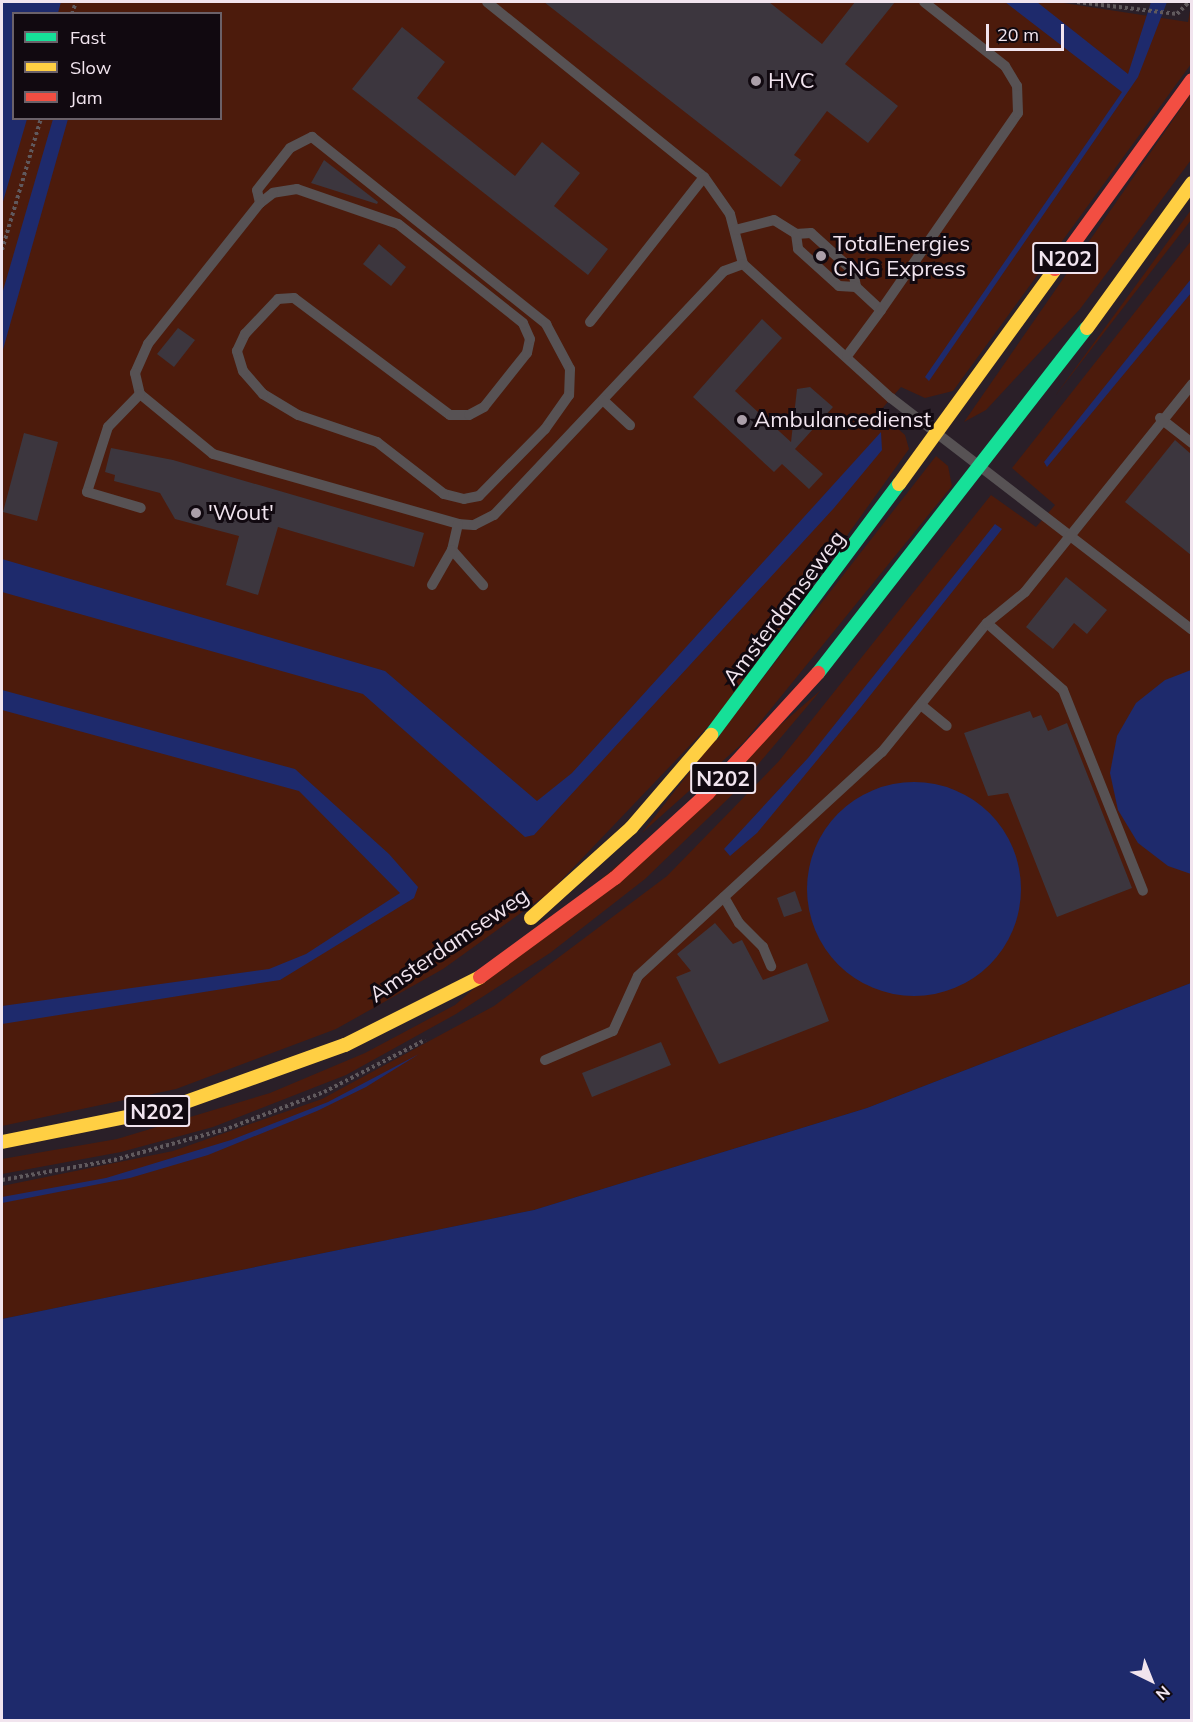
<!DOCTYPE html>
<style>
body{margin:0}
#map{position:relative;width:1193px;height:1722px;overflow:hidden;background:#2a1f28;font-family:Mulish,sans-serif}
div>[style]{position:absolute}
.green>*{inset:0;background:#4c1b0c}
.water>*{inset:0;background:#1e2a6c}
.round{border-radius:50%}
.building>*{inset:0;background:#3c363e}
.path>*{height:4px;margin-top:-2px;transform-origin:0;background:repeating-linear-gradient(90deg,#60595d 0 3px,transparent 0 6px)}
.lane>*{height:10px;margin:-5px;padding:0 5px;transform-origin:5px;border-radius:5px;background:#575254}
.fast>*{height:14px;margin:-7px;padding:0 7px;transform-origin:7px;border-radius:7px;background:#16e098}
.slow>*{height:14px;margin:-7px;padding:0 7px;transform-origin:7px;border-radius:7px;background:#ffcf43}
.jam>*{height:14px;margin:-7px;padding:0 7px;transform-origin:7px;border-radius:7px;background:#f24e42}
.dots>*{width:16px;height:16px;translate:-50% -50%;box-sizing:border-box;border:3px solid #110910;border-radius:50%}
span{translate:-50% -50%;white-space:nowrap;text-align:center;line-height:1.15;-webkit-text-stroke:6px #110910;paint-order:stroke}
.shield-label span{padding:2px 4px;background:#110910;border:2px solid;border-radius:4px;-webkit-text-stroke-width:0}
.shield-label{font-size:21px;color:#f1e4ee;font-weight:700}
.poi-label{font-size:22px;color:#f1e4ee}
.left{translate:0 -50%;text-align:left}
.street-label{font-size:22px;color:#f1e4ee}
.frame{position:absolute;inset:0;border:3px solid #f1e4ee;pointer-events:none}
.legend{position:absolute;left:12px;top:12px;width:210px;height:108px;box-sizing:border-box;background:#110910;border:2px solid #6b6169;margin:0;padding:8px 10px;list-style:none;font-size:18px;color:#f1e4ee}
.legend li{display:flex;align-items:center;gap:12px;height:30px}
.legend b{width:30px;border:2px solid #6b6169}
.north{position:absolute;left:1121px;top:1650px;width:60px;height:60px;-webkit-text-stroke:4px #110910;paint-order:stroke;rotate:137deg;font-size:16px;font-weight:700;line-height:24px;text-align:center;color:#f1e4ee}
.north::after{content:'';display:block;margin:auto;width:21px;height:27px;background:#f1e4ee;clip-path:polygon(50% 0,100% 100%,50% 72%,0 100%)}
.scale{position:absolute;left:986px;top:24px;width:78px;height:27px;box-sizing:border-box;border:3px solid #f1e4ee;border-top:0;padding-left:8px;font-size:18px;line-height:21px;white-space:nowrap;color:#f1e4ee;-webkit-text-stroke:4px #110910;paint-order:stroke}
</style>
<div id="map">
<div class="green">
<div style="clip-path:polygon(evenodd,2px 2px,1057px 2px,1188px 22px,1191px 5px,1191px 64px,953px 391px,925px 398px,901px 387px,879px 412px,905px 435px,909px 449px,717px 717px,550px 892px,443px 969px,336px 1029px,176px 1089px,2px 1126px,2px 2px,14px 14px,220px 14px,220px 118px,14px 118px,14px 14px)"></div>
<div style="clip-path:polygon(1191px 94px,1191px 160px,1080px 309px,986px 410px,964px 422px)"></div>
<div style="clip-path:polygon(1191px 210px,1191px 220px,1055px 396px)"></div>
<div style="clip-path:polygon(1191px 241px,1191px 983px,867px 1108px,534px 1210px,2px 1319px,2px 1186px,173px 1151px,322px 1099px,494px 1006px,667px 876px,779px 761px,991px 495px,1036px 527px,1055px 505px,1012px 468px)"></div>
<div style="clip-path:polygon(936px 456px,948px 466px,952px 486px,744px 742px,642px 833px)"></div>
<div style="clip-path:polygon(821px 690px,733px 794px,645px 879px,550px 953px,456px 1014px,346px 1075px,213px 1127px,121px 1152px,2px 1174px,2px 1159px,117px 1139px,270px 1093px,365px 1053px,455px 1005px)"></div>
</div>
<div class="water">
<div style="clip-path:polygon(2px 2px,61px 2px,58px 13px,14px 14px,14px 118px,27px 119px,2px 205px)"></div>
<div style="clip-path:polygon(1005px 2px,1037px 2px,1128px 74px,1151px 2px,1167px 2px,1138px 77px,929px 381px,925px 377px,1122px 92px)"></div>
<div style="clip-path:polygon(53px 119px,68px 119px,2px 353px,2px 294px)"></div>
<div style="clip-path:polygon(1191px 279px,1191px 293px,1047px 467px,1044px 462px)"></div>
<div style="clip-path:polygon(881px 432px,882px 450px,834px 508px,534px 835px,525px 837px,363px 694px,2px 592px,2px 559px,385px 671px,537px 801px,572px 773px)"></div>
<div style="clip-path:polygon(995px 524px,1002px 529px,861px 707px,757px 833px,730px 856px,724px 849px,808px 758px)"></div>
<div style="clip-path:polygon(1191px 670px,1192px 670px,1191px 874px,1168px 866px,1138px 843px,1118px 810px,1110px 773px,1117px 736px,1136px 703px,1165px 680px)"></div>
<div style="clip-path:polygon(2px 690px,295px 769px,389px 854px,418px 887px,414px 898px,280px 980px,2px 1024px,2px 1006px,269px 969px,306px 954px,400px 893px,299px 791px,2px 710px)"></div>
<div class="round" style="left:807px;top:782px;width:214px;height:214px"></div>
<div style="clip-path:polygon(1191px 983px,1191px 1720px,2px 1720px,2px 1319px,534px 1210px,867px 1108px)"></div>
<div style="clip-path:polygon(419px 1054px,366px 1087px,317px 1111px,208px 1155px,130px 1178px,2px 1203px,2px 1197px,106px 1178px,231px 1140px,328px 1102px)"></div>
</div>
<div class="building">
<div style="clip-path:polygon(544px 2px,769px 2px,822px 44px,855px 2px,895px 2px,845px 64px,898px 106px,868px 143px,827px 111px,794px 155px,801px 160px,781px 187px)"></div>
<div style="clip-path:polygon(402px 27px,445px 62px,417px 98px,515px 176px,542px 142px,580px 173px,554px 206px,608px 249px,588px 275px,352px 89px)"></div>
<div style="clip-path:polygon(324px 160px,378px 202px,377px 204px,311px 183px)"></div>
<div style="clip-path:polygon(379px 244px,406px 267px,391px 286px,363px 264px)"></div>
<div style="clip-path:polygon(762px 319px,782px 338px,735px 391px,791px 442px,797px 389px,810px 387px,833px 407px,795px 449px,823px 474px,809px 489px,782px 464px,774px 472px,693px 397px)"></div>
<div style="clip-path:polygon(178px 328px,195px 340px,174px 367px,157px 354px)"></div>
<div style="clip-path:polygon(24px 433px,58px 442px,37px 521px,3px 512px)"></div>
<div style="clip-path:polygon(1175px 440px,1191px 454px,1191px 555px,1125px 502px)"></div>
<div style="clip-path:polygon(111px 448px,173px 460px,424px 533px,414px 567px,278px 527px,258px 595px,226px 585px,239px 536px,175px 519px,160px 493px,114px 481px,115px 475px,105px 472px)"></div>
<div style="clip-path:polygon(1066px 577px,1107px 610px,1087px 634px,1074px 623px,1053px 649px,1026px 627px)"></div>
<div style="clip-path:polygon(1030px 711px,1033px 718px,1041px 715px,1048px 731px,1067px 723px,1132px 888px,1057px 917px,1008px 793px,988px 796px,964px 733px)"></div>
<div style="clip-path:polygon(795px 891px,802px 911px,784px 917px,777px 898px)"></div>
<div style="clip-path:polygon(715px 923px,733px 944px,742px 940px,763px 980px,807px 963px,829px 1021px,719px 1064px,676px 977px,691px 971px,677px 954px)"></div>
<div style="clip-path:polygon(661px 1042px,671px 1065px,592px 1097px,582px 1073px)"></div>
</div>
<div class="path">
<div style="left:1077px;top:2px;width:101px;rotate:6.8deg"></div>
<div style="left:1177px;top:14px;width:17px;rotate:-45deg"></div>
<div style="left:72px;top:14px;width:13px;rotate:-72deg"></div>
<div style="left:2px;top:250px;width:138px;rotate:-73.5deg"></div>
<div style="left:2px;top:1180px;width:114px;rotate:-10.1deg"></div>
<div style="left:114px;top:1160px;width:119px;rotate:-15.5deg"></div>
<div style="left:229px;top:1128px;width:102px;rotate:-20.8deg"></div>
<div style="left:324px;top:1092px;width:114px;rotate:-27.2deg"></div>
</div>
<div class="lane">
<div style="left:487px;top:2px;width:279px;rotate:38.9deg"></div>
<div style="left:704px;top:177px;width:45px;rotate:54.9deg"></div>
<div style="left:730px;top:214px;width:52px;rotate:75.4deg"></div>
<div style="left:743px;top:264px;width:200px;rotate:42.2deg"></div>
<div style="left:891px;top:398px;width:380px;rotate:37.6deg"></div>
<div style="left:260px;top:203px;width:13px;rotate:-103deg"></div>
<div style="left:257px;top:190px;width:53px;rotate:-51.8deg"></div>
<div style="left:290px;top:148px;width:25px;rotate:-27deg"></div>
<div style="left:312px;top:137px;width:300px;rotate:38.6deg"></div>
<div style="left:546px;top:324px;width:51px;rotate:61.9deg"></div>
<div style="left:570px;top:369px;width:26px;rotate:92deg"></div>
<div style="left:569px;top:395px;width:42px;rotate:125.2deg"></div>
<div style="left:545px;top:429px;width:94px;rotate:134.6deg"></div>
<div style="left:479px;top:496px;width:15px;rotate:169deg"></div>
<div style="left:464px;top:499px;width:21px;rotate:-166deg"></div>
<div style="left:444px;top:494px;width:85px;rotate:-142.2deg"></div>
<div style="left:377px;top:442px;width:83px;rotate:-161.1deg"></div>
<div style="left:298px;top:415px;width:41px;rotate:-149deg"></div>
<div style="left:263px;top:394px;width:30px;rotate:-131deg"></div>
<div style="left:243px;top:371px;width:21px;rotate:-107deg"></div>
<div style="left:237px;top:351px;width:19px;rotate:-65deg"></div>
<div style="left:245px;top:334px;width:48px;rotate:-46.7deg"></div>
<div style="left:278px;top:299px;width:16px;rotate:-4deg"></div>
<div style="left:294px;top:298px;width:195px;rotate:36.9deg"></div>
<div style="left:450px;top:415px;width:19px"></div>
<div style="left:469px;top:415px;width:17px;rotate:-28deg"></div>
<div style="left:484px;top:407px;width:69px;rotate:-51.5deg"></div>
<div style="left:527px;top:353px;width:14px;rotate:-78deg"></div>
<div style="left:530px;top:339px;width:17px;rotate:-114deg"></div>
<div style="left:523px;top:323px;width:159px;rotate:-141.6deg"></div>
<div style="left:398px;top:224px;width:107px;rotate:-160.9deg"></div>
<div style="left:297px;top:189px;width:24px;rotate:171deg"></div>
<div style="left:273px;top:193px;width:16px;rotate:142deg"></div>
<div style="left:260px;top:203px;width:180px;rotate:128.5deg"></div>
<div style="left:148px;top:344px;width:32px;rotate:114deg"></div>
<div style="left:135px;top:373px;width:22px;rotate:77deg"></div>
<div style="left:140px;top:394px;width:94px;rotate:39.4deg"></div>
<div style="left:213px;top:454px;width:255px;rotate:15.9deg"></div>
<div style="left:458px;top:524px;width:16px;rotate:4deg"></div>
<div style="left:474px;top:525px;width:22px;rotate:-27deg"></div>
<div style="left:494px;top:515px;width:335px;rotate:-46.7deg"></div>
<div style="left:724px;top:271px;width:20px;rotate:-20deg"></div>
<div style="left:735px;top:230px;width:40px;rotate:-14.4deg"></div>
<div style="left:774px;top:220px;width:26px;rotate:32deg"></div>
<div style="left:796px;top:234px;width:15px;rotate:-4deg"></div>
<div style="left:811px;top:233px;width:57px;rotate:42.1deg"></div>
<div style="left:853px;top:271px;width:16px;rotate:79deg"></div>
<div style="left:856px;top:287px;width:34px;rotate:43deg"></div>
<div style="left:881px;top:310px;width:240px;rotate:-55.2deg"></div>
<div style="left:1018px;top:113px;width:27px;rotate:-92deg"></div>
<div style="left:1017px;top:86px;width:23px;rotate:-121deg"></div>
<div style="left:1005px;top:66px;width:103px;rotate:-141.7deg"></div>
<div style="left:796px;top:234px;width:15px;rotate:82deg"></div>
<div style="left:798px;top:249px;width:55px;rotate:42.1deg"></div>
<div style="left:839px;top:286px;width:17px;rotate:3deg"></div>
<div style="left:590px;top:322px;width:184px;rotate:-51.8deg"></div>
<div style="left:847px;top:356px;width:57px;rotate:-53.5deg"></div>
<div style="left:140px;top:394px;width:46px;rotate:134.1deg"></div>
<div style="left:108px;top:427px;width:68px;rotate:107.9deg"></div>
<div style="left:87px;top:492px;width:56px;rotate:16.5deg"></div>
<div style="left:603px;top:400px;width:37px;rotate:43deg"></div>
<div style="left:1160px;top:418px;width:41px;rotate:38deg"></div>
<div style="left:458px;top:524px;width:27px;rotate:103deg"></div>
<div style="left:452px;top:550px;width:47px;rotate:48.5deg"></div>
<div style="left:432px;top:585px;width:40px;rotate:-60.3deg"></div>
<div style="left:987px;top:623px;width:101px;rotate:41.4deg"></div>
<div style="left:1063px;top:690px;width:216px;rotate:68.3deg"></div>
<div style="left:921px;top:705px;width:33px;rotate:39deg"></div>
<div style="left:724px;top:897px;width:30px;rotate:60deg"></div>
<div style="left:739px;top:923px;width:34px;rotate:45deg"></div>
<div style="left:763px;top:947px;width:21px;rotate:67deg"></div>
<div style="left:545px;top:1060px;width:74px;rotate:-23.1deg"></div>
<div style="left:613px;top:1031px;width:60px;rotate:-65.6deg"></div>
<div style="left:638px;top:976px;width:331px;rotate:-42.6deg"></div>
<div style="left:882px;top:752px;width:166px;rotate:-50.9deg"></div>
<div style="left:987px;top:623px;width:49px;rotate:-39.2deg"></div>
<div style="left:1025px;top:592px;width:267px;rotate:-51.2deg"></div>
</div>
<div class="fast">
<div style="left:818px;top:673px;width:437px;rotate:-52.1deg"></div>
<div style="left:711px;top:735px;width:314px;rotate:-53.2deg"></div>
</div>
<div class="slow">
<div style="left:1087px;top:328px;width:179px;rotate:-54.1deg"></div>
<div style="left:899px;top:484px;width:266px;rotate:-54deg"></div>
<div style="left:531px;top:918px;width:135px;rotate:-42deg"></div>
<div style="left:631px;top:828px;width:123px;rotate:-49.3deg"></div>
<div style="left:2px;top:1142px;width:167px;rotate:-11.4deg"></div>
<div style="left:166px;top:1109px;width:190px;rotate:-19.7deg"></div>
<div style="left:345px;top:1045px;width:151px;rotate:-26.7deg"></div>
</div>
<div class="jam">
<div style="left:1055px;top:269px;width:233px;rotate:-54.1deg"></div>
<div style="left:480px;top:977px;width:167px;rotate:-36.3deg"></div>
<div style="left:615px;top:878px;width:126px;rotate:-42.4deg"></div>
<div style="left:708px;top:793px;width:163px;rotate:-47.5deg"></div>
</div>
<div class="dots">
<div style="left:756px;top:81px;background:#ab9fa9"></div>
<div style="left:821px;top:256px;background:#ab9fa9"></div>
<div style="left:742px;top:420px;background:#ab9fa9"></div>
<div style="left:196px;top:513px;background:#ab9fa9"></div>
</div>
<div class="shield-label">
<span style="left:1065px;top:258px">N202</span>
<span style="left:723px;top:778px">N202</span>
<span style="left:157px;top:1111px">N202</span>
</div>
<div class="poi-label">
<span class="left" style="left:768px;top:81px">HVC</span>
<span class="left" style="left:833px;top:256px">TotalEnergies<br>CNG Express</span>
<span class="left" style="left:754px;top:420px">Ambulancedienst</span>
<span class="left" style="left:208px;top:513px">'Wout'</span>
</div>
<div class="street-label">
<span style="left:784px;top:608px;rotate:-53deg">Amsterdamseweg</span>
<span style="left:449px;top:945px;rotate:-34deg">Amsterdamseweg</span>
</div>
<div class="frame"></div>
<ul class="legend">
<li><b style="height:8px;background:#16e098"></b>Fast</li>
<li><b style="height:8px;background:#ffcf43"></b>Slow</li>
<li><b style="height:8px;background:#f24e42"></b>Jam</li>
</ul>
<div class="north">N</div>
<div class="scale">20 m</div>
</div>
